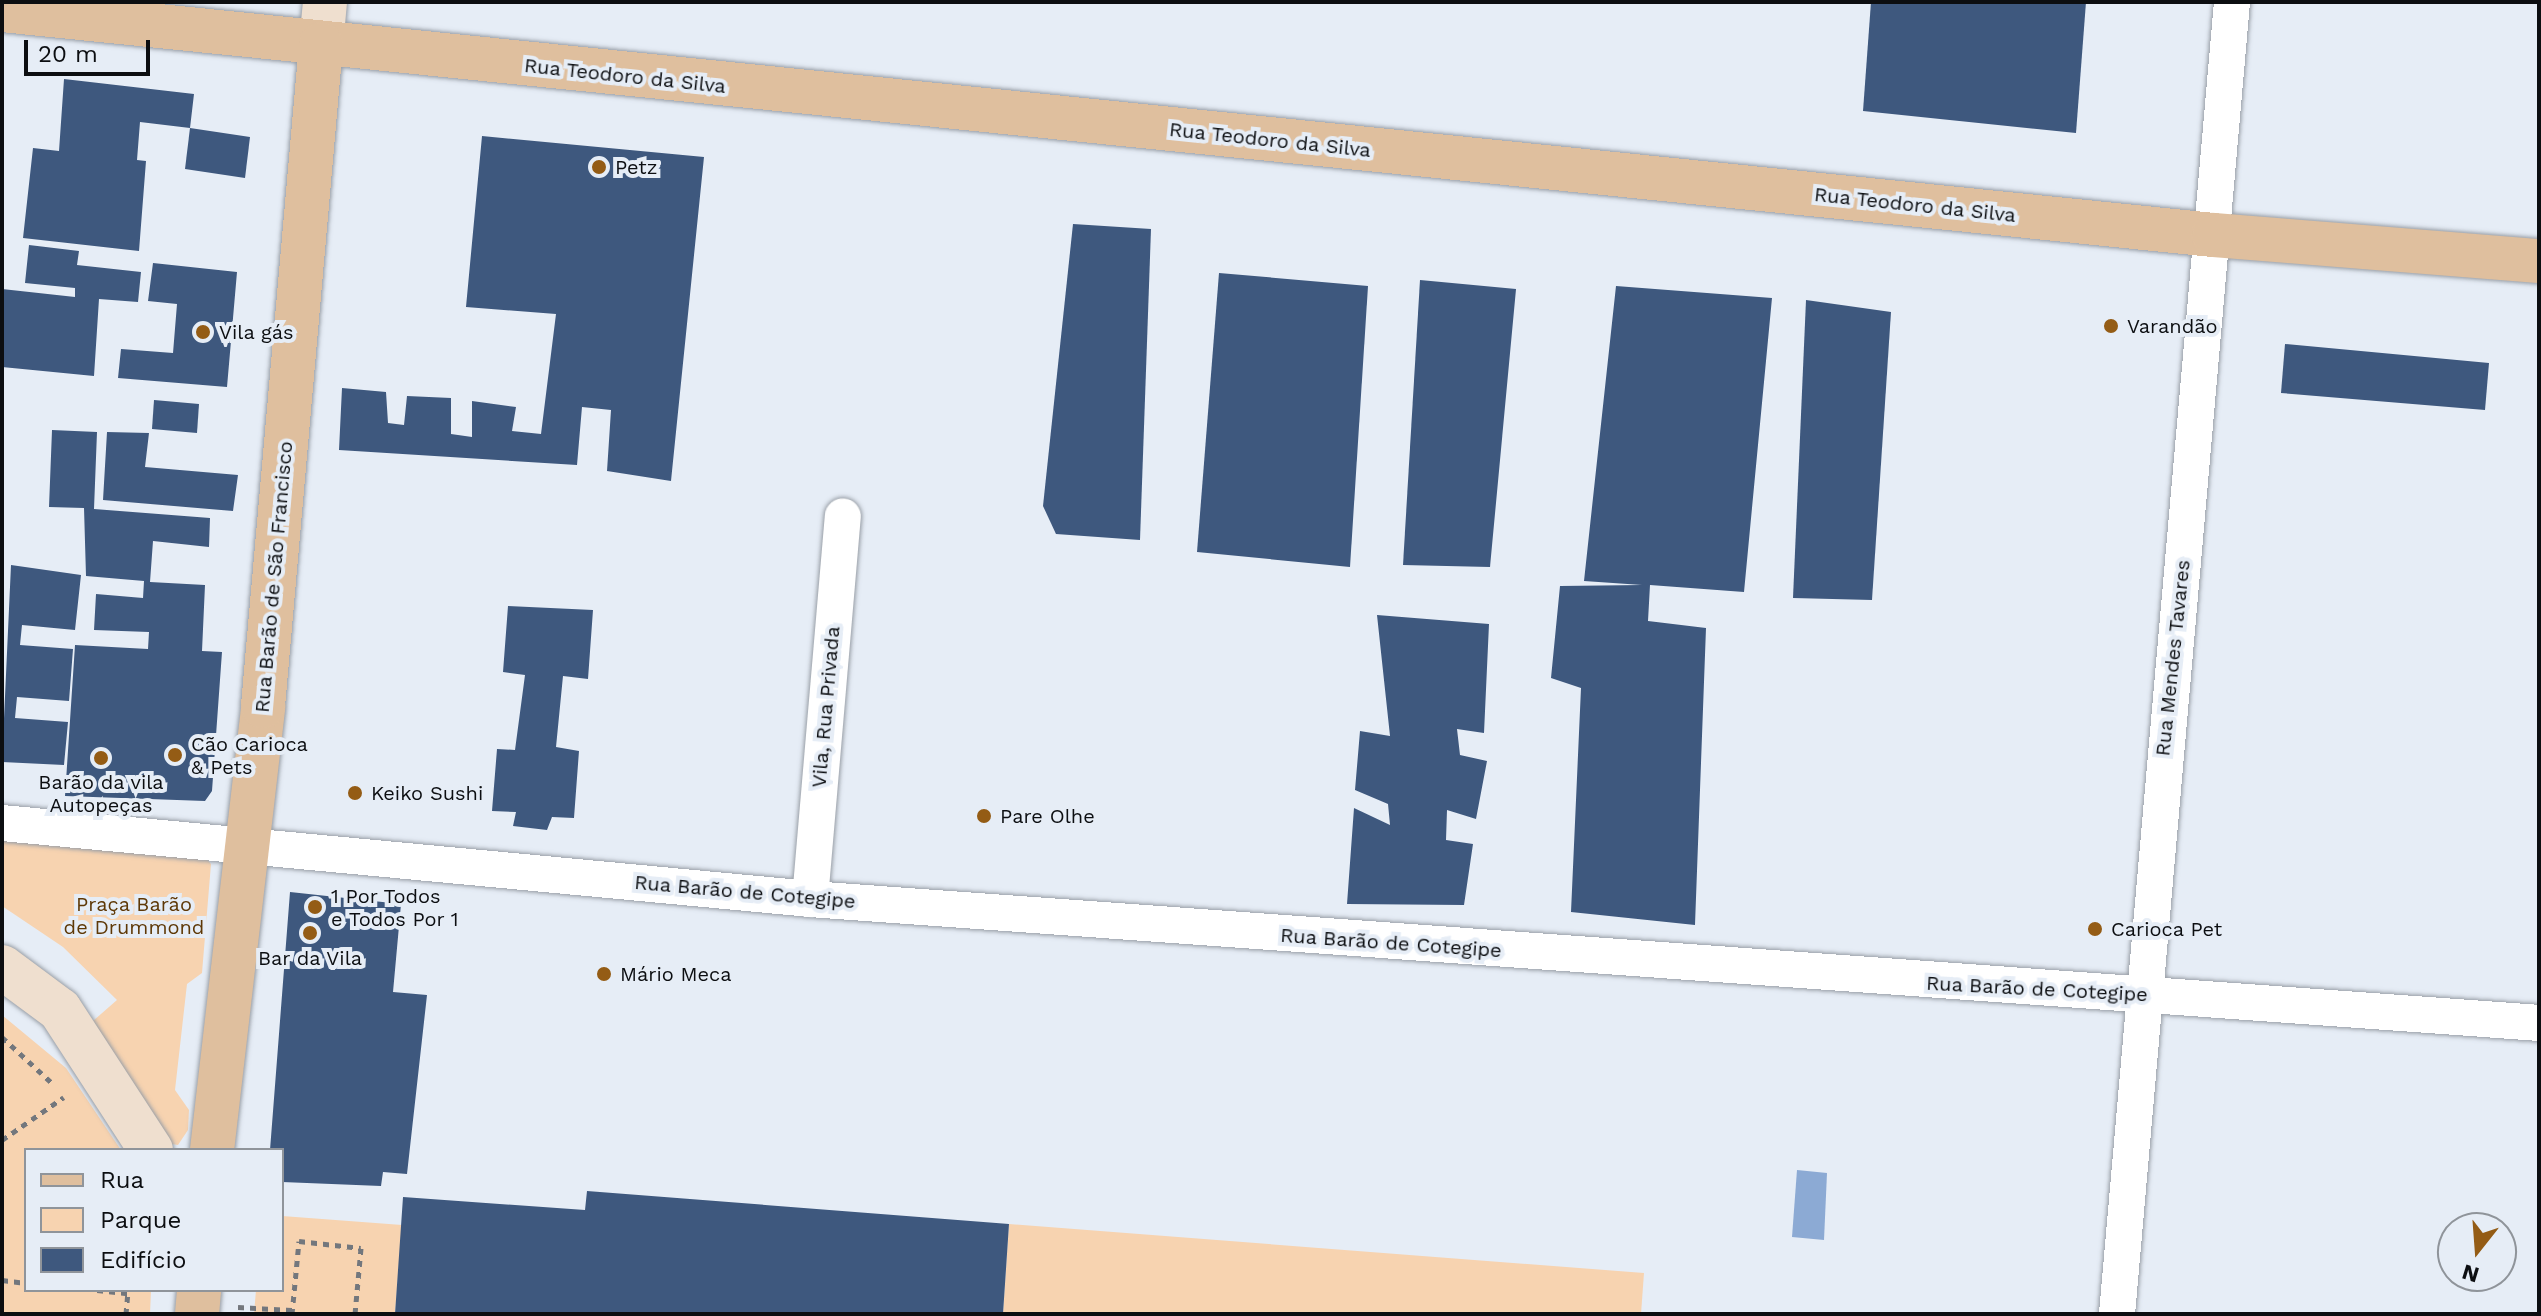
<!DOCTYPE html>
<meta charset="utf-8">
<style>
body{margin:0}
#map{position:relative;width:2541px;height:1316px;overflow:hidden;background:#e6edf6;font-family:"Work Sans",sans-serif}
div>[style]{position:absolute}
.green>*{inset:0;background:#f7d3b0}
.water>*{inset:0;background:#8caad4}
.building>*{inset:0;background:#3e587e}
.path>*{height:5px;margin-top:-2.5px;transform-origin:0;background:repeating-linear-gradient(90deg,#73777d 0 6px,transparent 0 12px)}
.roads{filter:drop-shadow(0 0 2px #999fa7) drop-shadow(0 0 2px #999fa7)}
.street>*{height:36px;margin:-18px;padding:0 18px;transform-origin:18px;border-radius:18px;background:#fff}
.secondary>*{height:44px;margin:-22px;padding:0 22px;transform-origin:22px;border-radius:22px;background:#efdfcf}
.primary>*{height:44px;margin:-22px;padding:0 22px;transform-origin:22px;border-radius:22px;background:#dfbf9e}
.dots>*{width:22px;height:22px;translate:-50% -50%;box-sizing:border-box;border:4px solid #e6edf6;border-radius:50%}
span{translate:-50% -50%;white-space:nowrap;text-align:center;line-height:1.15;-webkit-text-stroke:8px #e6edf6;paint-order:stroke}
.street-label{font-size:20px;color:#0c0e11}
.poi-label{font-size:20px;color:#0c0e11}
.left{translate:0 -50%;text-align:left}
.park-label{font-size:20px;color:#5e3806}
.frame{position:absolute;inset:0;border:4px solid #0c0e11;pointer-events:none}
.legend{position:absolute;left:24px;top:1148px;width:260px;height:144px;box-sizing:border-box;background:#e6edf6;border:2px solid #8f949a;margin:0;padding:10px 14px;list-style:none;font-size:24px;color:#0c0e11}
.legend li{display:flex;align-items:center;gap:16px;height:40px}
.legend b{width:40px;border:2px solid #8f949a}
.north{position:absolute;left:2437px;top:1212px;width:80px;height:80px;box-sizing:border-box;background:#e6edf6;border:2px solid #8f949a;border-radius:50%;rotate:197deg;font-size:22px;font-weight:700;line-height:32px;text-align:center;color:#0c0e11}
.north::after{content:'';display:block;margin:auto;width:28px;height:36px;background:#945c15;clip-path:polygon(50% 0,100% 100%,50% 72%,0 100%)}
.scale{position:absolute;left:24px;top:40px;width:126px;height:36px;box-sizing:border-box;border:4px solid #0c0e11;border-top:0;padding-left:10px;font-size:24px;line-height:28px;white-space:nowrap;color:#0c0e11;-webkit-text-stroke:6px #e6edf6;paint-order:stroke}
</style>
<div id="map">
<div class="green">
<div style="clip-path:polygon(2px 835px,200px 851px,211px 864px,202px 973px,187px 984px,175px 1090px,189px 1110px,188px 1130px,178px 1145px,166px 1143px,93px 1021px,117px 1000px,63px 947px,2px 906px)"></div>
<div style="clip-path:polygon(2px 1015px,66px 1068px,121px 1150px,26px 1150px,26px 1290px,151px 1290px,150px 1314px,2px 1314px)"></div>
<div style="clip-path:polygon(282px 1216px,402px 1225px,395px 1314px,254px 1314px,256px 1290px,282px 1290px)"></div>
<div style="clip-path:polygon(1009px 1224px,1644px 1273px,1641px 1314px,1003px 1314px)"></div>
</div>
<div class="water">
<div style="clip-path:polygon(1797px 1170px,1827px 1173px,1824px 1240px,1792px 1237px)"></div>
</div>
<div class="building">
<div style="clip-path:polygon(1871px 2px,2086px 2px,2076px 133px,1863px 111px)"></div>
<div style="clip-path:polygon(64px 79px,194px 94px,190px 128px,140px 122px,137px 160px,146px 161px,139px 251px,23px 238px,33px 148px,59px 151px)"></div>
<div style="clip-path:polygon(190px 128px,250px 137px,245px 178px,185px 169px)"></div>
<div style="clip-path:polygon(482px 136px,704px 157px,671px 481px,607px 471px,611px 410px,582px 407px,577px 465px,339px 450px,342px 388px,386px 392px,388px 423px,404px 425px,407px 396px,451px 398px,451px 434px,472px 437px,472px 401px,516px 407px,512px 431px,541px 434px,556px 314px,466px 307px)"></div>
<div style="clip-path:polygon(1073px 224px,1151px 229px,1140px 540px,1056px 534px,1043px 506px)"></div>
<div style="clip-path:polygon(29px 245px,79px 251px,77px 265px,141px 272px,138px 302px,99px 299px,94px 376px,2px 367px,2px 289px,75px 297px,75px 288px,25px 283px)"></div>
<div style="clip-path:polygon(153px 263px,237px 272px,227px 387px,118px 378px,121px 349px,173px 353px,177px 304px,148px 301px)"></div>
<div style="clip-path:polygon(1219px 273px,1368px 286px,1350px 567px,1197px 552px)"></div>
<div style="clip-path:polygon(1420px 280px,1516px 289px,1490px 567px,1403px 565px)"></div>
<div style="clip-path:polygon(1616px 286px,1772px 298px,1744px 592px,1650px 585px,1648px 621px,1706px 628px,1695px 925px,1571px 912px,1581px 688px,1551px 678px,1560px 586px,1642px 585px,1584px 581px)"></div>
<div style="clip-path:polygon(1806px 300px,1891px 312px,1872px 600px,1793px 598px)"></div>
<div style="clip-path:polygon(2285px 344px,2489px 363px,2485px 410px,2281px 393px)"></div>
<div style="clip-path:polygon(154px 400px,199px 404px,197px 433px,152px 429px)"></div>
<div style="clip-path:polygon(52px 430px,97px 432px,94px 509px,210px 518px,209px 547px,153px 541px,150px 582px,205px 585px,202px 651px,222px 652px,212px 791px,205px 801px,65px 796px,75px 645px,148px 649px,149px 632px,94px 630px,96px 594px,143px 598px,144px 581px,86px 576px,84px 508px,49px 507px)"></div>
<div style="clip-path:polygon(107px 432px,149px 433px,145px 467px,238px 475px,233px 511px,103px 500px)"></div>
<div style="clip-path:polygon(11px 565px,81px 575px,75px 630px,22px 625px,20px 645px,73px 649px,69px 701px,17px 697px,15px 718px,68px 722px,64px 765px,2px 762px)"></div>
<div style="clip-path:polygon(508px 606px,593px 610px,588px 679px,563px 676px,556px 747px,579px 751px,574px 818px,552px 817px,547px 830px,513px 826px,516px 812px,492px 811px,497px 749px,515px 750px,525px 675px,503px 672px)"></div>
<div style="clip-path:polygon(1377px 615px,1489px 624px,1484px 733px,1457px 729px,1460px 755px,1487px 761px,1476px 819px,1447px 810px,1446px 840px,1473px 844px,1464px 905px,1347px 904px,1354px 808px,1390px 825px,1388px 804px,1355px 790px,1360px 731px,1390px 736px)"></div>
<div style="clip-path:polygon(290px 892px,401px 904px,393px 992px,427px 995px,407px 1174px,383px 1172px,381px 1186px,282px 1182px,282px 1150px,270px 1150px)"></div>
<div style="clip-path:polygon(587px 1191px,1009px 1224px,1003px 1314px,395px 1314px,403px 1197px,585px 1210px)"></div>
</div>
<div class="path">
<div style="left:2px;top:1037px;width:67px;rotate:42.6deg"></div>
<div style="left:2px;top:1140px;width:75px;rotate:-34.7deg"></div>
<div style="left:2px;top:1280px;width:24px;rotate:7deg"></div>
<div style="left:97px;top:1290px;width:31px;rotate:6deg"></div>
<div style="left:238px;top:1307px;width:54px;rotate:3.2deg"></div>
<div style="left:126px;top:1314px;width:23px;rotate:-85deg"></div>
<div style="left:292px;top:1314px;width:73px;rotate:-84.5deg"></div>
<div style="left:299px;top:1241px;width:62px;rotate:6.4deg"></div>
<div style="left:361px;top:1248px;width:66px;rotate:95.2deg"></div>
</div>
<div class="roads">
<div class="street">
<div style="left:2px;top:823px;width:812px;rotate:5.37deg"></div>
<div style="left:810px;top:899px;width:1733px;rotate:4.1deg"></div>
<div style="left:810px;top:899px;width:384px;rotate:-85.1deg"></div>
<div style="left:2117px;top:1314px;width:1317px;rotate:-84.99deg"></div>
</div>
<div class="secondary">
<div style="left:321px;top:45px;width:43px;rotate:-84.7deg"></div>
<div style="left:2px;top:967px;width:72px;rotate:36.6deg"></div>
<div style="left:60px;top:1010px;width:167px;rotate:57deg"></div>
</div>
<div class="primary">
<div style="left:2px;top:10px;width:2223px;rotate:5.81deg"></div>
<div style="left:2214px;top:235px;width:326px;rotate:4.6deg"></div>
<div style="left:212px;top:1150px;width:447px;rotate:-83.4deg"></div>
<div style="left:263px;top:706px;width:664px;rotate:-84.99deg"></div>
<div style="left:197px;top:1314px;width:24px;rotate:-85deg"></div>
</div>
</div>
<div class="dots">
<div style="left:599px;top:167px;background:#945c15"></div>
<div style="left:2111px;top:326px;background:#945c15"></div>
<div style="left:203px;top:332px;background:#945c15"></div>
<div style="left:175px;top:755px;background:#945c15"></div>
<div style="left:101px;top:758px;background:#945c15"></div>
<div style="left:355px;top:793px;background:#945c15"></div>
<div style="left:984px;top:816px;background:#945c15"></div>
<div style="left:315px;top:907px;background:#945c15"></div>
<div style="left:2095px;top:929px;background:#945c15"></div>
<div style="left:310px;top:933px;background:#945c15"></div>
<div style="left:604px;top:974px;background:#945c15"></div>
</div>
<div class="street-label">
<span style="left:625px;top:76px;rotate:6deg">Rua Teodoro da Silva</span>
<span style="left:1270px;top:140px;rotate:6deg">Rua Teodoro da Silva</span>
<span style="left:1915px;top:205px;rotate:6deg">Rua Teodoro da Silva</span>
<span style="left:274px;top:577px;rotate:-85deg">Rua Barão de São Francisco</span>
<span style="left:2173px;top:658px;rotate:-84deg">Rua Mendes Tavares</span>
<span style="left:826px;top:707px;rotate:-85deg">Vila, Rua Privada</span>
<span style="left:745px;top:892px;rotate:5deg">Rua Barão de Cotegipe</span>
<span style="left:1391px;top:943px;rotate:4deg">Rua Barão de Cotegipe</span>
<span style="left:2037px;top:989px;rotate:3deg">Rua Barão de Cotegipe</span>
</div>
<div class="poi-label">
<span class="left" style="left:615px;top:167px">Petz</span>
<span class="left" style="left:2127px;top:326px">Varandão</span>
<span class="left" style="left:219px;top:332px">Vila gás</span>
<span class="left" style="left:191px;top:756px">Cão Carioca<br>&amp; Pets</span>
<span style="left:101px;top:794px">Barão da vila<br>Autopeças</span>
<span class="left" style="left:371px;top:793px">Keiko Sushi</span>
<span class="left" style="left:1000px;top:816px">Pare Olhe</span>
<span class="left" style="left:331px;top:908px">1 Por Todos<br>e Todos Por 1</span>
<span class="left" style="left:2111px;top:929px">Carioca Pet</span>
<span style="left:310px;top:958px">Bar da Vila</span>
<span class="left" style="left:620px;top:974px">Mário Meca</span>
</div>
<div class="park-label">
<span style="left:134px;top:916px">Praça Barão<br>de Drummond</span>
</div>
<div class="frame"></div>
<ul class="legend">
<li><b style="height:10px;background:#dfbf9e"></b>Rua</li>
<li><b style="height:22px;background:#f7d3b0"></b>Parque</li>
<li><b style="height:22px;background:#3e587e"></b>Edifício</li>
</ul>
<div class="north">N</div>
<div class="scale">20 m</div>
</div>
